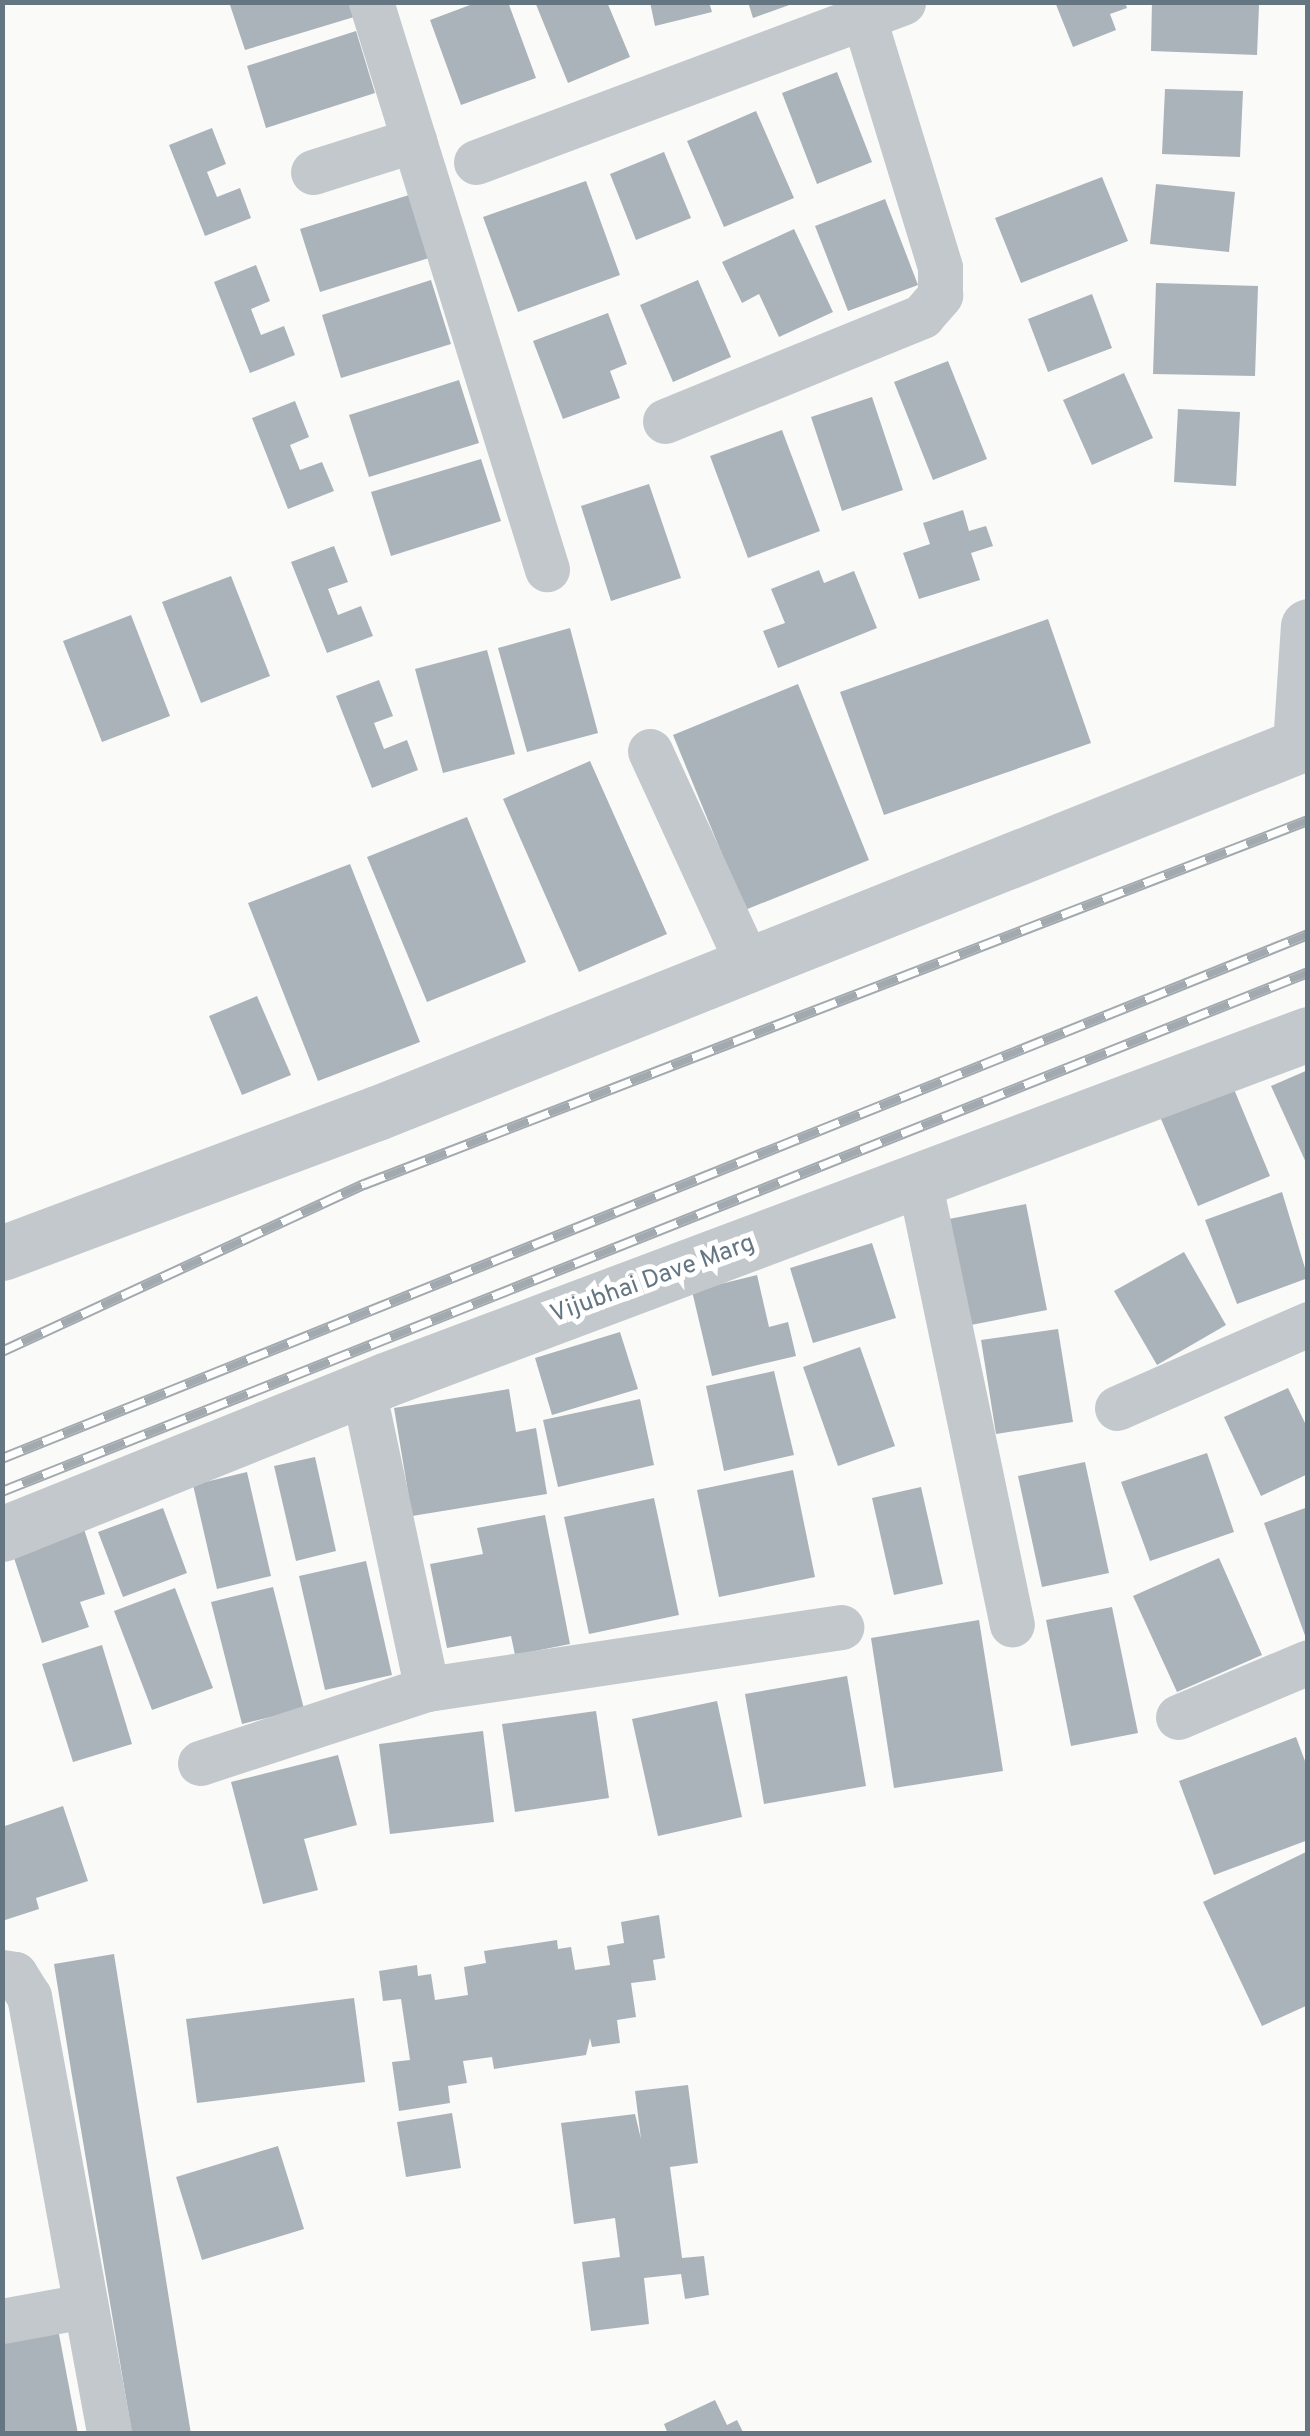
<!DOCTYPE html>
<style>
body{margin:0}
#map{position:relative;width:1310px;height:2436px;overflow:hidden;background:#fafaf8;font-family:Overpass,sans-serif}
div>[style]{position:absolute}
.building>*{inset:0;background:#aab3b9}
.minor>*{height:45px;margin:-22.5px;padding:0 22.5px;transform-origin:22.5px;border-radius:22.5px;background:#c3c8cc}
.tertiary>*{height:55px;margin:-27.5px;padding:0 27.5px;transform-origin:27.5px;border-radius:27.5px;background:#c3c8cc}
.rail>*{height:11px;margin-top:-5.5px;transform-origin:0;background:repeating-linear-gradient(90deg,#fff 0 22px,#a2aab0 0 44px);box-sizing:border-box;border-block:2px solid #a2aab0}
span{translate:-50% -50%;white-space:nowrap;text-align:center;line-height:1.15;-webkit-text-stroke:10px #fff;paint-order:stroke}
.street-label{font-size:25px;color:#657683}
.frame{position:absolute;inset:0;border:5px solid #657683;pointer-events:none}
</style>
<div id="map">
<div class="building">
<div style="clip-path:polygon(229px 2px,350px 2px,354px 17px,245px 50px)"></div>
<div style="clip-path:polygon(478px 2px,508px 2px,536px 78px,461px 105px,430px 20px)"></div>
<div style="clip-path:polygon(535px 2px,607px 2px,630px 57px,568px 83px)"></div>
<div style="clip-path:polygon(650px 2px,709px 2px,712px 12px,655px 26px)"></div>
<div style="clip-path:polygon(748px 2px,795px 2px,795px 3px,753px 18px)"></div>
<div style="clip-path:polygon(1055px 2px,1125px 2px,1127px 8px,1110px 14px,1116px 30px,1073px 47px)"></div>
<div style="clip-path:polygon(1152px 2px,1259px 5px,1257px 55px,1151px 51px)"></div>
<div style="clip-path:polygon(356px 31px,375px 93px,266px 128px,247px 66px)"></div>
<div style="clip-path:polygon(837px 72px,872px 162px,817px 184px,782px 93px)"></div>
<div style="clip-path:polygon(1165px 89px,1243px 91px,1240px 157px,1162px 154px)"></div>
<div style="clip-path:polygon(756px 111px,794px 198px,724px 227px,687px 141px)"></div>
<div style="clip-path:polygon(212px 128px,226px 164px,207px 172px,217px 197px,240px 188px,251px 218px,205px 236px,169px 145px)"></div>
<div style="clip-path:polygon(664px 152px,691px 218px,636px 240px,610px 174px)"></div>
<div style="clip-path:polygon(1102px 177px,1128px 241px,1021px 283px,995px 218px)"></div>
<div style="clip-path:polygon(586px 181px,620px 275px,518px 312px,483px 217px)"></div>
<div style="clip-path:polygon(1156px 184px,1235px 192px,1229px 252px,1150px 244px)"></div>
<div style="clip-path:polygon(409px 195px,429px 258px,320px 292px,300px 229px)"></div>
<div style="clip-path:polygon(885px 199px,918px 285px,848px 311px,815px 226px)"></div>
<div style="clip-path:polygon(794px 229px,833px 312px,779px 337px,759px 294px,742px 303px,722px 262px)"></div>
<div style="clip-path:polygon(256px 265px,270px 301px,251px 309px,261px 335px,284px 326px,295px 355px,250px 373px,214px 282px)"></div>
<div style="clip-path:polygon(431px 280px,451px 344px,341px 378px,322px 315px)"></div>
<div style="clip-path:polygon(698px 280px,731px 357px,673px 382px,640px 305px)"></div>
<div style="clip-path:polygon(1156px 283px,1258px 286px,1255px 376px,1153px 374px)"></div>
<div style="clip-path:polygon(1092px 294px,1112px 348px,1048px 372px,1028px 319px)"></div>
<div style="clip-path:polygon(608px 313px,627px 364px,610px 371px,620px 398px,563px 419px,533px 341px)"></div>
<div style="clip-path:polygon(948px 361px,987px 459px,933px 480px,894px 382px)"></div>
<div style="clip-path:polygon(1124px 373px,1153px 438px,1092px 465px,1063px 400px)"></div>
<div style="clip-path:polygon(459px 380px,479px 443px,369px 477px,349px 415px)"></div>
<div style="clip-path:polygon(872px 397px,903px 490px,842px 511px,811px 417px)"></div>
<div style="clip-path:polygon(295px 401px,309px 437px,290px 445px,300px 470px,322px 462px,334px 491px,288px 509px,252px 418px)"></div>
<div style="clip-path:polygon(1178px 409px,1240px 412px,1236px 486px,1174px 482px)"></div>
<div style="clip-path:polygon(782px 430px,820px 531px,748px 558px,710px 456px)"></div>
<div style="clip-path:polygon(481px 459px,501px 521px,391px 556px,371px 492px)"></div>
<div style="clip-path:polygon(649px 484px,681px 578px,611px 601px,581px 506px)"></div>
<div style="clip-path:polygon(963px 510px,969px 531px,986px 526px,993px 546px,971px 553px,980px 580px,919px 599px,903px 553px,930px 544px,923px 523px)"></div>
<div style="clip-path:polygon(334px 546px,348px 582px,328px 589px,338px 615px,361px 606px,373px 636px,327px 653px,291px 562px)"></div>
<div style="clip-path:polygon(819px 570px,824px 583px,854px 571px,877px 628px,778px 668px,763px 631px,785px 623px,771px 589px)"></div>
<div style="clip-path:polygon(231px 576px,270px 676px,201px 703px,162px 602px)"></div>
<div style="clip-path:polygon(131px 615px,170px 716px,102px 742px,63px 641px)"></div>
<div style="clip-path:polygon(1048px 619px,1091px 743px,884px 815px,840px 692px)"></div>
<div style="clip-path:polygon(570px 628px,598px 733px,527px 752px,498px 648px)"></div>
<div style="clip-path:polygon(487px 650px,515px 754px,443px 773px,415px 669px)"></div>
<div style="clip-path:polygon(379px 680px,393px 716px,374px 723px,384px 749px,407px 740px,418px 770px,372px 788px,336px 696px)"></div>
<div style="clip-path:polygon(798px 684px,869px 860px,745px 910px,673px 735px)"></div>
<div style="clip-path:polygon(590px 761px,667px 934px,579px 972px,503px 799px)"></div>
<div style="clip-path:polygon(467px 817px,526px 962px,427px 1002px,367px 857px)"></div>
<div style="clip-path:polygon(350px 864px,420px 1042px,318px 1081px,248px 903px)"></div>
<div style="clip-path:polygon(257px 996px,291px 1075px,242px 1095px,209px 1016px)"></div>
<div style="clip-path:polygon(1308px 1070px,1308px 1167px,1271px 1086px)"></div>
<div style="clip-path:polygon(1231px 1082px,1270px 1176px,1198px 1206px,1158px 1112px)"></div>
<div style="clip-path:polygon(1282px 1192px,1308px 1278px,1237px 1304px,1205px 1220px)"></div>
<div style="clip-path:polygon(1026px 1204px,1047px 1310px,971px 1325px,949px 1219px)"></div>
<div style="clip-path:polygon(872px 1243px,896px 1318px,813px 1343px,790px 1268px)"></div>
<div style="clip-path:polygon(1184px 1252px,1226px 1325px,1157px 1365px,1114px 1291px)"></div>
<div style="clip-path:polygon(757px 1275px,769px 1327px,788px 1322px,796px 1356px,712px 1376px,692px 1291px)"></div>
<div style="clip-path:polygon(1058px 1329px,1073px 1422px,996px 1434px,981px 1340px)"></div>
<div style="clip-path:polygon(620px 1332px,638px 1389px,552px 1415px,535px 1358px)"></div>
<div style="clip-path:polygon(860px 1347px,895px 1446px,838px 1466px,803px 1367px)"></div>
<div style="clip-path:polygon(774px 1371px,794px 1455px,724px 1471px,706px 1386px)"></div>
<div style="clip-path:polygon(1288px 1388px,1308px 1429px,1308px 1474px,1261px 1496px,1224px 1417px)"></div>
<div style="clip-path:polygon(509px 1389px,516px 1432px,536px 1428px,547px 1494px,412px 1516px,394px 1408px)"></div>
<div style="clip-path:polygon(640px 1399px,654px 1465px,558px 1487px,543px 1420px)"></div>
<div style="clip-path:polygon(1207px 1453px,1234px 1532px,1150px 1561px,1121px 1482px)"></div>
<div style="clip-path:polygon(315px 1457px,336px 1551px,296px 1561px,274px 1466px)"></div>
<div style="clip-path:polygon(1085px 1462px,1109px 1573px,1042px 1587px,1018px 1476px)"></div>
<div style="clip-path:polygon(793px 1470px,815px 1577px,719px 1597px,697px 1490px)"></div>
<div style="clip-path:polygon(247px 1472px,271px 1576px,217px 1589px,193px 1485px)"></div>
<div style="clip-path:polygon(921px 1487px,943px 1584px,894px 1595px,872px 1498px)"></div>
<div style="clip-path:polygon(654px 1498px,679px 1615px,589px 1634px,564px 1517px)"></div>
<div style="clip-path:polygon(1308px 1507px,1308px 1641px,1307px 1641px,1264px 1523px)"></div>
<div style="clip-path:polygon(163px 1508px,187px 1573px,123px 1597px,98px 1532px)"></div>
<div style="clip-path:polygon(545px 1515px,570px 1644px,515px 1655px,511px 1636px,447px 1648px,430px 1564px,483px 1554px,477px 1528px)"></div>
<div style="clip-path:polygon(84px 1529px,105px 1594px,80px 1602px,89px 1627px,42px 1643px,12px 1552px)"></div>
<div style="clip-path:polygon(1219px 1558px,1262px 1655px,1177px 1692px,1133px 1596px)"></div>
<div style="clip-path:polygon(366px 1561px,392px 1675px,325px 1690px,299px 1576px)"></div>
<div style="clip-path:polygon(273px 1587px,304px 1709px,242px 1724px,211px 1602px)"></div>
<div style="clip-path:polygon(175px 1588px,213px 1688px,152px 1710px,114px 1611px)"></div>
<div style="clip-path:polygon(1112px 1607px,1138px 1733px,1071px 1746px,1046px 1620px)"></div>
<div style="clip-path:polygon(979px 1620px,1003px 1771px,894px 1788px,871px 1638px)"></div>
<div style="clip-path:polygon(102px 1645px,132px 1744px,73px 1762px,42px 1664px)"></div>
<div style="clip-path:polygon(847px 1676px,866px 1786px,764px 1804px,745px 1694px)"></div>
<div style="clip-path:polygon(717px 1701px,742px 1817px,658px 1836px,632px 1719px)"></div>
<div style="clip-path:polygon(596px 1711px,609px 1798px,515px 1812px,502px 1724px)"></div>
<div style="clip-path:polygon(483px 1731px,494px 1822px,390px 1834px,379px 1744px)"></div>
<div style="clip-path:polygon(1296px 1737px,1308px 1769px,1308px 1840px,1214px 1875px,1179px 1781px)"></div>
<div style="clip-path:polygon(338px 1755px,357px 1825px,304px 1839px,318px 1890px,263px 1904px,231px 1782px)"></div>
<div style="clip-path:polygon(63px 1806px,88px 1881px,36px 1898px,39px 1909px,2px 1921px,2px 1827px)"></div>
<div style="clip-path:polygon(1308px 1851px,1308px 2005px,1262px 2026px,1203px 1902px)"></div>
<div style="clip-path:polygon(659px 1915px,665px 1958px,653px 1960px,656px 1980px,631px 1983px,636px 2017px,617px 2020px,620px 2043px,592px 2047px,590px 2038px,586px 2055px,494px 2069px,492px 2057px,463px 2061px,467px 2083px,448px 2086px,450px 2103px,399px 2111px,392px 2062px,410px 2060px,401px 1999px,383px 2001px,379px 1971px,417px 1965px,418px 1976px,431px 1974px,435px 2000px,468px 1995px,464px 1967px,486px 1963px,484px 1951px,557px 1940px,558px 1949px,571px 1947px,575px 1970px,610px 1965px,607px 1946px,624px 1943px,621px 1922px)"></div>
<div style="clip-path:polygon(114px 1954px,177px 2349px,191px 2434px,132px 2434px,72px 2076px,54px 1964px)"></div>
<div style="clip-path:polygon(354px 1998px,365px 2082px,197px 2103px,186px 2019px)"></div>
<div style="clip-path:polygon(688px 2085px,698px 2163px,670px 2167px,682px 2258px,704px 2256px,709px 2295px,685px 2299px,681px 2274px,644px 2278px,649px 2324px,591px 2331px,582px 2262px,620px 2257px,615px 2218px,574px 2224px,561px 2123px,635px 2114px,641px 2139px,635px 2091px)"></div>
<div style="clip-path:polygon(452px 2113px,461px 2168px,406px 2177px,397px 2122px)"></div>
<div style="clip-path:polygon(278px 2146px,304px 2229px,202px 2260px,176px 2177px)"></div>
<div style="clip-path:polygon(58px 2329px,78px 2434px,2px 2434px,2px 2339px)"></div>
<div style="clip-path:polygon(715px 2400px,727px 2425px,737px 2420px,744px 2434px,668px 2434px,664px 2424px)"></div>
</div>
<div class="minor">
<div style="left:371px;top:2px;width:594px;rotate:72.76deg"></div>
<div style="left:476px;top:162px;width:456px;rotate:-20.5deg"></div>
<div style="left:313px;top:172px;width:106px;rotate:-17.6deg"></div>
<div style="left:665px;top:421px;width:278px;rotate:-22.2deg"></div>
<div style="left:922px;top:316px;width:28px;rotate:-49deg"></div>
<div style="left:940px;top:295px;width:28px;rotate:-90deg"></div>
<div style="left:940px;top:267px;width:277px;rotate:-107deg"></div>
<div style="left:650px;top:751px;width:237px;rotate:65.3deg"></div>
<div style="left:919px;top:1180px;width:454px;rotate:78.2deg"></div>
<div style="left:363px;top:1389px;width:307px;rotate:78deg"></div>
<div style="left:1117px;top:1408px;width:209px;rotate:-23.7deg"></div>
<div style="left:1178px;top:1717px;width:141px;rotate:-22.9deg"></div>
<div style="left:200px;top:1763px;width:239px;rotate:-18.1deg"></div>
<div style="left:427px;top:1689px;width:419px;rotate:-8.5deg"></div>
<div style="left:2px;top:1972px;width:13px;rotate:9deg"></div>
<div style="left:15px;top:1974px;width:26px;rotate:58deg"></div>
<div style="left:29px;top:1996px;width:445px;rotate:79.6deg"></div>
<div style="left:2px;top:2321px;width:83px;rotate:-10.4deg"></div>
</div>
<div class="tertiary">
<div style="left:1300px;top:745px;width:119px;rotate:-86.2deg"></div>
<div style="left:2px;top:1253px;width:400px;rotate:-20.5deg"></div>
<div style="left:377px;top:1113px;width:1002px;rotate:-21.73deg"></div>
<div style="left:2px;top:1534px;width:413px;rotate:-21.9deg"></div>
<div style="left:385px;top:1380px;width:986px;rotate:-20.55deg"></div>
</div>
<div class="rail">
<div style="left:2px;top:1351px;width:399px;rotate:-24.8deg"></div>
<div style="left:364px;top:1184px;width:1012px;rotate:-21.09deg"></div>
<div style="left:2px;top:1458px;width:1407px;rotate:-21.86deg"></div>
<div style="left:2px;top:1491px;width:1405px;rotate:-21.67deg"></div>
</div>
<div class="street-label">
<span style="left:653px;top:1280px;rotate:-20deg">Vijubhai Dave Marg</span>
</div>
<div class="frame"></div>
</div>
